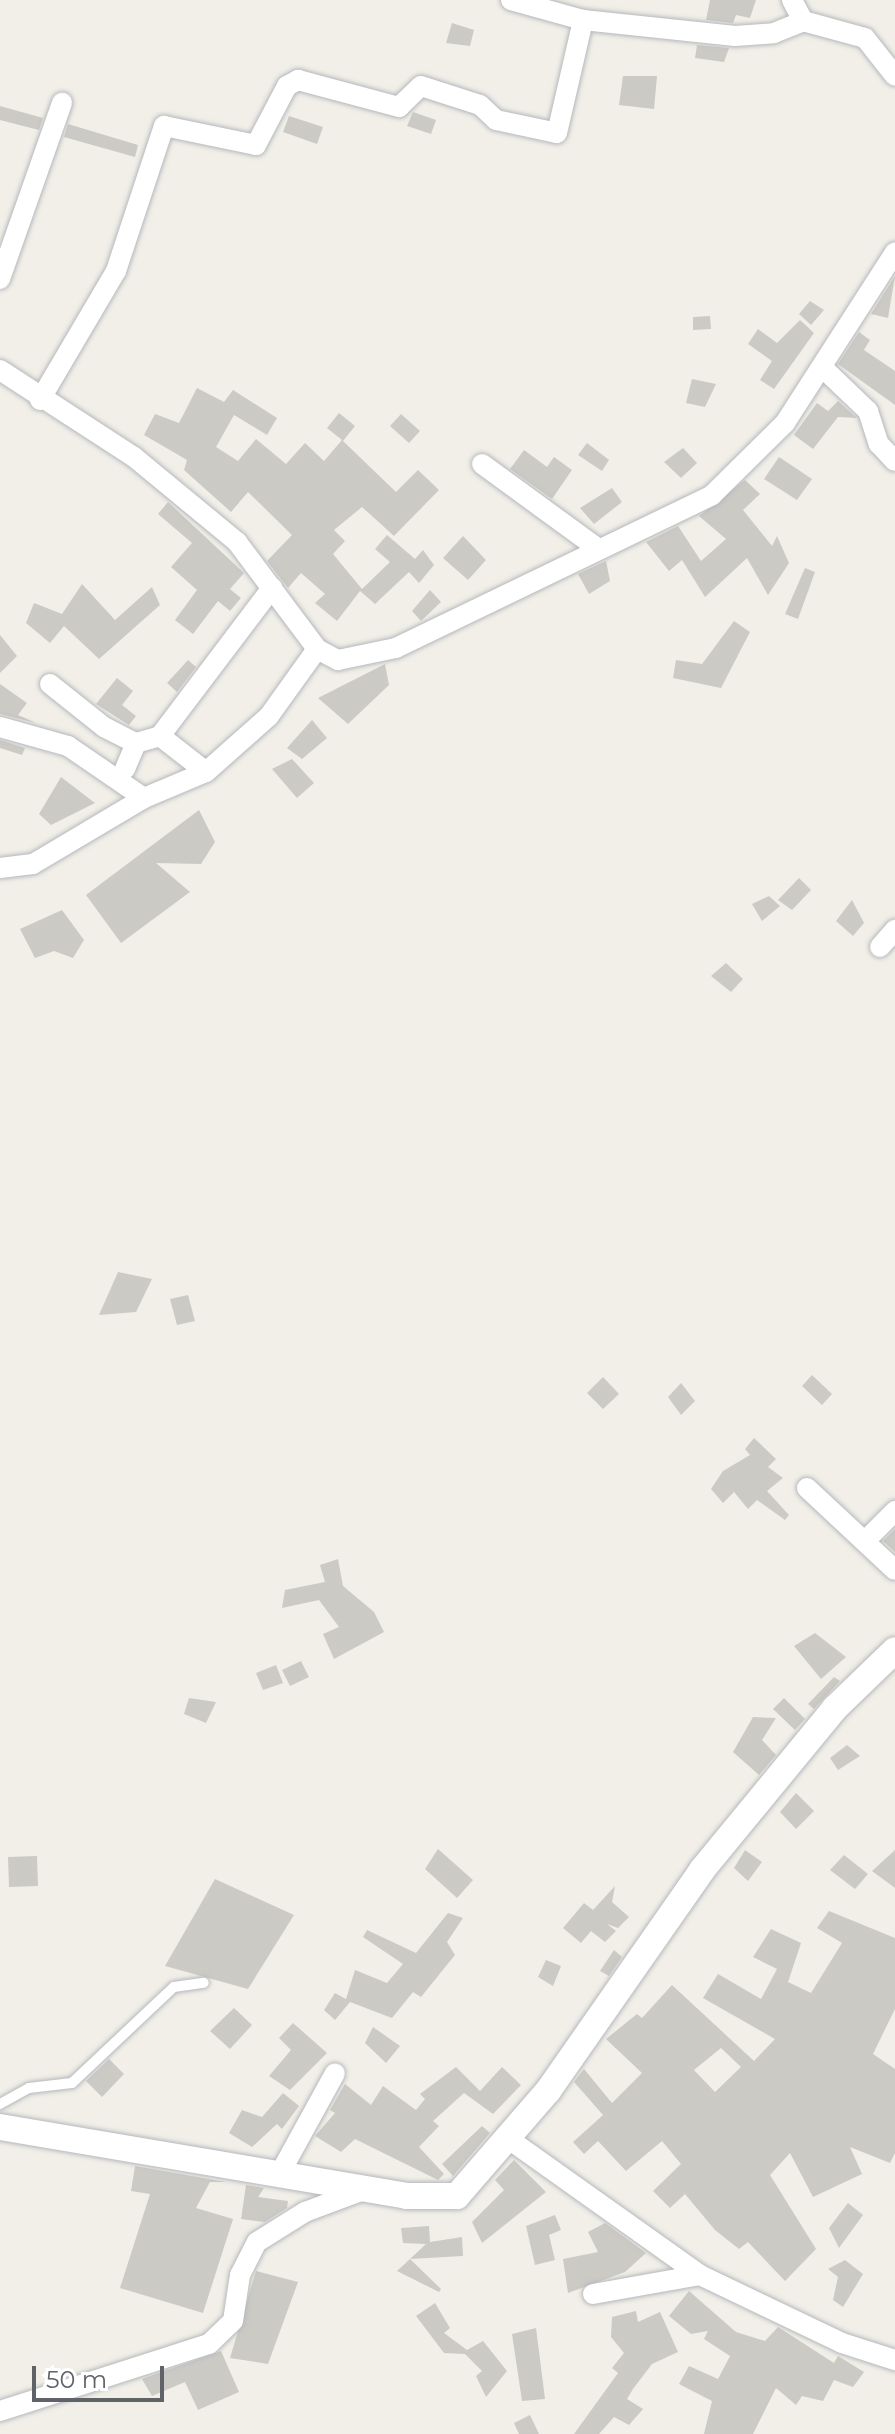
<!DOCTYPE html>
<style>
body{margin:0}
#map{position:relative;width:895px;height:2434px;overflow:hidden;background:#f1efe8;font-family:Montserrat,sans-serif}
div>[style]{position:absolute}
.building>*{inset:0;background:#cccac5}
.roads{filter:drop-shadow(0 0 2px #b5b8bc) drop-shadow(0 0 2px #b5b8bc)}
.service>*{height:10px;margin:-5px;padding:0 5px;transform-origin:5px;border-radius:5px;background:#fff}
.minor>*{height:20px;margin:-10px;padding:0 10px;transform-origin:10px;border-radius:10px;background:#fff}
.tertiary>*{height:26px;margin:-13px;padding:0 13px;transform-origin:13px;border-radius:13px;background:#fff}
span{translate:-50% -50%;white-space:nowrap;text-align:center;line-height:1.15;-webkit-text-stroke:8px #fff;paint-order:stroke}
.scale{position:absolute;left:32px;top:2366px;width:132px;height:36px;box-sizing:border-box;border:4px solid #5f6368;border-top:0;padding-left:10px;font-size:24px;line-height:28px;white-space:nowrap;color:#5f6368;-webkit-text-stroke:6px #fff;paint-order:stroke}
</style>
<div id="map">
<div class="building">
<div style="clip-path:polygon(710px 0,756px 0,750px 18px,736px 15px,733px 23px,706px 20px)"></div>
<div style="clip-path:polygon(452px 23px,474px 30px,470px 46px,446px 43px)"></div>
<div style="clip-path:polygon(697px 45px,729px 48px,724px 62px,695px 58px)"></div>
<div style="clip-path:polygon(623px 76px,657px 76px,654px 109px,619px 105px)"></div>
<div style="clip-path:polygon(0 106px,43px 118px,39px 130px,0 120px)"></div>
<div style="clip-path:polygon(413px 112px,436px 120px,431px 134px,407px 126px)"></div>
<div style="clip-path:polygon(289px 116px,323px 127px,317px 144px,283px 132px)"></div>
<div style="clip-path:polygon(68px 124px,138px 145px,135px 157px,64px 137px)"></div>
<div style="clip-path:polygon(895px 276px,888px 318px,871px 314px)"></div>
<div style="clip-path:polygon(810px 301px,824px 310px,811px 325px,799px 314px)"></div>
<div style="clip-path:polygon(710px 316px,711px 329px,693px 330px,693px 317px)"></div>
<div style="clip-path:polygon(800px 320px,814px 333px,774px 389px,760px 380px,772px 361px,748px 344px,758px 329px,777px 343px)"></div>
<div style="clip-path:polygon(859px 332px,870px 340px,864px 350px,895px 371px,895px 405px,838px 364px)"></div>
<div style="clip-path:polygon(692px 379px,716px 384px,705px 407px,686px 403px)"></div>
<div style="clip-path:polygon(197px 388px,224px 402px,233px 390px,277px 418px,267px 435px,234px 415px,216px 447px,238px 461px,256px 439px,286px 464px,305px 443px,324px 461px,342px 440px,327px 428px,339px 413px,355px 426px,343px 441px,396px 492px,418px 470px,439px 490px,394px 536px,362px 507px,334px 530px,345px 541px,333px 554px,362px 589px,390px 562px,375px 549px,387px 535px,415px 559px,423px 550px,434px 565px,419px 583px,409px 572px,375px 604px,360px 591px,337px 621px,315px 603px,325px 594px,301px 573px,288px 588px,267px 561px,292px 535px,248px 492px,231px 512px,184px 470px,187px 460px,144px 435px,155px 414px,179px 423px)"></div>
<div style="clip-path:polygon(838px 401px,857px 418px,838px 417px,813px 449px,794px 435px,817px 403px,828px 411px)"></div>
<div style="clip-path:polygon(401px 414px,420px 431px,409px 443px,390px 426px)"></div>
<div style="clip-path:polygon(587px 443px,609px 460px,602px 471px,578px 455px)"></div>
<div style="clip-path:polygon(683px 448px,697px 463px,681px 478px,664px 462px)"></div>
<div style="clip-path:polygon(524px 450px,547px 467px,554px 457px,572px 470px,552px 499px,510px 469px)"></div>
<div style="clip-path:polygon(779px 457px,812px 479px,797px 500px,764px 479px)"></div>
<div style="clip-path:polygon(745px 480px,760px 494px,743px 510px,772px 546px,777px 536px,789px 563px,768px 595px,747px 558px,705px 597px,682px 560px,669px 571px,646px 542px,678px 526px,701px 561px,726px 539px,699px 516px)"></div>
<div style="clip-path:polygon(612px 488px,622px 502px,594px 524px,580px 508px)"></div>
<div style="clip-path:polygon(168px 502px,244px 573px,230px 589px,241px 598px,230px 611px,218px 601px,193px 634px,175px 620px,197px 590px,171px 567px,192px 543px,158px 514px)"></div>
<div style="clip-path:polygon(463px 536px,486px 560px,468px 580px,443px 558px)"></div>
<div style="clip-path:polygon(606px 561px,610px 581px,589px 594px,578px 574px)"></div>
<div style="clip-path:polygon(805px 568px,815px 572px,798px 619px,785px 614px)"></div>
<div style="clip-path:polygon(82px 584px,115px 620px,152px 587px,160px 605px,99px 659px,64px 626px,50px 643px,26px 623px,34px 603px,62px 614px)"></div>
<div style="clip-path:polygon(430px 590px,441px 602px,421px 621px,412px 611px)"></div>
<div style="clip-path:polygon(734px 621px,750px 632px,721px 688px,673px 678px,676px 660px,702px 664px)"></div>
<div style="clip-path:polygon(0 635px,17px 656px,0 673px)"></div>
<div style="clip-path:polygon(188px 660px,196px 667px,177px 692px,167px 683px)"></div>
<div style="clip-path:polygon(385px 664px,389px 685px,348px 724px,318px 698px)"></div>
<div style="clip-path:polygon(117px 678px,133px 691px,122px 705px,136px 716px,129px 725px,96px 704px)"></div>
<div style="clip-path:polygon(0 684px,27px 703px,18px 715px,36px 723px,0 714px)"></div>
<div style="clip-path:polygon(312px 720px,327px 738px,302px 759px,287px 748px)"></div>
<div style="clip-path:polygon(0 740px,25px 748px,22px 755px,0 748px)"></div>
<div style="clip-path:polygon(292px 759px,314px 783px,297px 798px,272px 769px)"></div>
<div style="clip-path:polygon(61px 777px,95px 803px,51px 825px,39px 814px)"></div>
<div style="clip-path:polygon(199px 810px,215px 842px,201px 864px,156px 863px,190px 892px,121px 943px,86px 895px)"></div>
<div style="clip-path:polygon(799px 878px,811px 890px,792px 910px,778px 900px)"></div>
<div style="clip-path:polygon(769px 896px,780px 906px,762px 921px,752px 904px)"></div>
<div style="clip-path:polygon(852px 900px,864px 923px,853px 936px,836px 921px)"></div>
<div style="clip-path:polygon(62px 910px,84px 940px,73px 958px,54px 951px,35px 958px,20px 929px)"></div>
<div style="clip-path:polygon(726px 963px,743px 979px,731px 992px,711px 976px)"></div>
<div style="clip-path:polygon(118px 1272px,152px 1279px,136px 1312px,99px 1315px)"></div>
<div style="clip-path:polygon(188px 1295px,195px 1321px,177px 1325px,170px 1299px)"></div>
<div style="clip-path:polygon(812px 1375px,832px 1394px,822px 1405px,802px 1386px)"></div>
<div style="clip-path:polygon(603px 1377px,619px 1394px,603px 1409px,587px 1393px)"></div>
<div style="clip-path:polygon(681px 1383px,695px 1401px,681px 1415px,668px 1397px)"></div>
<div style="clip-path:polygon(754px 1438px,776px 1459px,768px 1467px,783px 1478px,767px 1491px,789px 1515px,785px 1520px,757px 1500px,748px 1509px,734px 1492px,723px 1503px,711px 1489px,723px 1471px,750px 1455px,745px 1449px)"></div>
<div style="clip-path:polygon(895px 1529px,895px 1552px,883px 1541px)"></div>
<div style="clip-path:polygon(338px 1559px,343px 1586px,374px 1612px,384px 1632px,334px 1659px,323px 1634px,339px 1627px,319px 1600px,282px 1608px,285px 1590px,325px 1582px,320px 1565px)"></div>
<div style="clip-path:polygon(815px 1633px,846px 1657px,821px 1679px,794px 1646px)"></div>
<div style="clip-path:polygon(301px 1661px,309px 1677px,290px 1686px,282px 1670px)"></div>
<div style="clip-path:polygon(276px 1665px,283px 1683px,263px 1690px,256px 1673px)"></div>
<div style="clip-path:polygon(834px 1677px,840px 1681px,814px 1709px,808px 1704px)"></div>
<div style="clip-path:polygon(189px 1698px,216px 1702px,206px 1723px,184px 1714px)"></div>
<div style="clip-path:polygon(784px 1698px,805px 1719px,795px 1730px,773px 1709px)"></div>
<div style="clip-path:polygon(753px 1717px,776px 1718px,762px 1740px,776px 1755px,759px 1775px,733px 1752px)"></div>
<div style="clip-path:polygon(847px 1745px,860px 1756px,838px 1770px,830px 1758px)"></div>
<div style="clip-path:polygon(796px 1793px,814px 1811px,796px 1829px,780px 1812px)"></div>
<div style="clip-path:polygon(438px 1849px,473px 1880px,457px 1898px,425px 1869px)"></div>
<div style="clip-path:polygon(745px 1850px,762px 1862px,748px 1881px,734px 1868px)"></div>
<div style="clip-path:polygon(895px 1850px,895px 1888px,872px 1871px)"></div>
<div style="clip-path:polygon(844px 1855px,868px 1874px,855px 1889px,830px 1870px)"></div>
<div style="clip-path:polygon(37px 1856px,38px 1886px,9px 1887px,8px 1857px)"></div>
<div style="clip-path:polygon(215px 1879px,294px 1915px,248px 1989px,165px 1966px)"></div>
<div style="clip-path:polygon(615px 1886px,612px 1902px,629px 1917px,618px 1928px,607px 1924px,616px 1931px,605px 1942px,591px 1931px,581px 1943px,563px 1928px,584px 1903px,593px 1910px)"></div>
<div style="clip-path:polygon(evenodd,829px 1911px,895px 1938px,895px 2009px,873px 2054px,895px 2069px,895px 2153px,890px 2163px,850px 2147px,862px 2174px,813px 2197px,790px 2153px,770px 2175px,816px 2249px,785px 2281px,748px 2242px,739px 2249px,715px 2230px,685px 2194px,670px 2208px,653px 2191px,681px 2164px,662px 2141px,626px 2171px,598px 2141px,584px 2154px,573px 2142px,603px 2115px,574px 2082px,584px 2069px,612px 2103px,642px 2073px,606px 2039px,637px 2014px,642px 2018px,672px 1985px,754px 2061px,775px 2039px,703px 1998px,718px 1974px,761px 1999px,777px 1969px,753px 1957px,771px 1929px,801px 1943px,788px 1982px,811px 1993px,842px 1943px,817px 1928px,829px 1911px,721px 2048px,741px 2067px,715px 2092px,694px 2070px,721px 2048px)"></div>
<div style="clip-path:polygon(448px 1913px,463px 1918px,447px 1942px,455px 1955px,421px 1997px,413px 1992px,392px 2018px,350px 2002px,335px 2020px,324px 2010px,335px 1993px,346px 1999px,355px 1970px,387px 1983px,403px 1964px,363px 1937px,367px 1930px,416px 1953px)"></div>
<div style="clip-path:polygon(614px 1950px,622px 1957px,609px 1976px,600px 1971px)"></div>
<div style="clip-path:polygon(546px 1960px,561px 1966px,553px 1986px,538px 1977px)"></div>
<div style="clip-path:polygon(234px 2008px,252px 2025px,230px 2049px,210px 2031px)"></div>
<div style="clip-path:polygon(293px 2023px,327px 2053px,290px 2090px,269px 2076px,291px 2050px,279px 2038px)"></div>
<div style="clip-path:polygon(373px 2027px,400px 2046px,386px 2063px,365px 2043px)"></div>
<div style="clip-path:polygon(109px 2059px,124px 2074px,102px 2097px,86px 2081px)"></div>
<div style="clip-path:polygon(456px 2067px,480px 2091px,502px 2067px,521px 2085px,493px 2114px,464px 2093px,433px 2121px,439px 2126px,419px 2147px,444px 2174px,438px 2180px,355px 2139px,341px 2152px,315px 2136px,335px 2113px,330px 2110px,345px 2084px,371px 2105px,383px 2086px,416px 2110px,425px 2099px,420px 2094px)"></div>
<div style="clip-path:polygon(283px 2093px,299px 2106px,282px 2129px,277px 2124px,252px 2147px,229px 2133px,242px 2110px,262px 2117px)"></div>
<div style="clip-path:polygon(482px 2126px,490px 2133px,453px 2176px,442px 2164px)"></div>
<div style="clip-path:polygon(514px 2160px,546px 2192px,482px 2243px,472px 2222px,504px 2190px,495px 2180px)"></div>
<div style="clip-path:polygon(135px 2166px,226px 2182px,210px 2182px,196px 2208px,233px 2219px,203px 2313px,120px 2288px,150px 2194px,131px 2191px)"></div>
<div style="clip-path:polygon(246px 2185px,264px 2188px,258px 2197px,288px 2201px,287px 2208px,265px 2222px,241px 2219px)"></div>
<div style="clip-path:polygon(848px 2203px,863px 2215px,839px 2248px,829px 2228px)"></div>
<div style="clip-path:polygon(555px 2215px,561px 2230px,549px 2235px,555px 2260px,535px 2265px,526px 2226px)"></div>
<div style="clip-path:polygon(605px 2223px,646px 2253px,625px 2272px,568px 2293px,563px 2259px,598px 2252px,588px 2232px)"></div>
<div style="clip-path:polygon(429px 2226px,430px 2242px,462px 2237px,463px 2256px,410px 2259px,426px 2244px,403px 2243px,401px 2228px)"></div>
<div style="clip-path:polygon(410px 2259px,441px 2289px,439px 2292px,397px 2271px)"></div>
<div style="clip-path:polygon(845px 2260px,863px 2274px,843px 2307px,833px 2300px,838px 2277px,828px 2269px)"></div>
<div style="clip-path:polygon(256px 2271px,298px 2282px,268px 2364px,230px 2358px)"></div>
<div style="clip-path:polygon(689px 2291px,736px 2332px,765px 2341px,778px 2327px,834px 2363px,838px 2356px,864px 2372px,853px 2387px,834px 2380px,823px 2401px,802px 2396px,796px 2405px,776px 2388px,753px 2434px,704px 2434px,712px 2401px,679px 2384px,689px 2366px,718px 2379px,730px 2356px,704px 2339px,708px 2331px,691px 2334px,669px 2316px)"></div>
<div style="clip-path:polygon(435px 2303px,450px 2328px,444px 2333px,467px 2350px,483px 2341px,507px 2371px,486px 2397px,476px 2376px,482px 2371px,465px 2354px,444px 2353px,416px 2316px)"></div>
<div style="clip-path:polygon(636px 2311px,638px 2322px,660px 2312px,678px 2352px,652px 2364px,633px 2389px,627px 2399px,643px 2409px,629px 2425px,614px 2417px,599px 2434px,574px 2434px,618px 2373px,612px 2368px,624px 2353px,611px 2337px,612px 2317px)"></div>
<div style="clip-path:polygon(536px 2328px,545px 2399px,522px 2401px,512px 2334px)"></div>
<div style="clip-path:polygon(221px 2351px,239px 2392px,198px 2410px,185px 2382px,152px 2396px,142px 2379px)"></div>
<div style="clip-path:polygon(530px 2415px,539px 2434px,519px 2434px,514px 2423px)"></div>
</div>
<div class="roads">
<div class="service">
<div style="left:0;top:2104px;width:33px;rotate:-29deg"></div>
<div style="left:29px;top:2088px;width:43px;rotate:-6.6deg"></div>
<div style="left:72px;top:2083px;width:140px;rotate:-43.3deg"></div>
<div style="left:174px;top:1987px;width:30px;rotate:-8deg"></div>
</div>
<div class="minor">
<div style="left:511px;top:0;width:75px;rotate:15.5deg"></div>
<div style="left:583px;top:20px;width:153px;rotate:6deg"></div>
<div style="left:735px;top:36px;width:39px;rotate:-4deg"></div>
<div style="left:774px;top:33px;width:31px;rotate:-22deg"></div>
<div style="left:792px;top:0;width:24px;rotate:62deg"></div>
<div style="left:803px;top:21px;width:64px;rotate:15.3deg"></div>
<div style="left:865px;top:38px;width:48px;rotate:51.7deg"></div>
<div style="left:0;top:279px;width:187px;rotate:-70.6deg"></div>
<div style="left:824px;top:369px;width:61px;rotate:43.7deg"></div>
<div style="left:868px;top:411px;width:35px;rotate:72deg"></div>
<div style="left:879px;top:444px;width:23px;rotate:47deg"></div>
<div style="left:0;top:370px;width:160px;rotate:33deg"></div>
<div style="left:134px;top:457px;width:134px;rotate:39.5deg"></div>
<div style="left:237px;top:542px;width:134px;rotate:53.2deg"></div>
<div style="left:40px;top:400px;width:150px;rotate:-59.5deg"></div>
<div style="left:116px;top:271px;width:153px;rotate:-71.7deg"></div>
<div style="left:164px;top:126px;width:94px;rotate:11.7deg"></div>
<div style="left:256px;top:145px;width:67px;rotate:-62.3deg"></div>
<div style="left:287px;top:86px;width:13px;rotate:-29deg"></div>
<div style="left:298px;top:80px;width:105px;rotate:15deg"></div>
<div style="left:399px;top:107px;width:30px;rotate:-44deg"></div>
<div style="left:421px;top:86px;width:62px;rotate:17.9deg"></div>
<div style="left:480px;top:105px;width:22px;rotate:43deg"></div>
<div style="left:496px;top:120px;width:62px;rotate:12deg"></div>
<div style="left:557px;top:133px;width:116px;rotate:-77deg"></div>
<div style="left:482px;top:464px;width:142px;rotate:36.1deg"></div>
<div style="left:50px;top:684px;width:69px;rotate:38.5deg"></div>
<div style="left:104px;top:727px;width:36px;rotate:27deg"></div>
<div style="left:136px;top:743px;width:25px;rotate:-16deg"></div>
<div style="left:160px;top:736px;width:58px;rotate:38deg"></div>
<div style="left:0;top:727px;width:71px;rotate:15.6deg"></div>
<div style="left:68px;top:746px;width:92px;rotate:34.4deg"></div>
<div style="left:160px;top:736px;width:186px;rotate:-52.9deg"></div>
<div style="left:125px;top:769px;width:28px;rotate:-67deg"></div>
<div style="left:0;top:868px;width:33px;rotate:-7deg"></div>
<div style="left:33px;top:864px;width:129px;rotate:-30.7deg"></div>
<div style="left:144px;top:798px;width:67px;rotate:-22.8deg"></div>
<div style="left:206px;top:772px;width:84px;rotate:-41.6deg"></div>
<div style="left:269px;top:716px;width:82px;rotate:-54.4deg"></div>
<div style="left:317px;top:649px;width:24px;rotate:28deg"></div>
<div style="left:338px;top:660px;width:59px;rotate:-11.7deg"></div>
<div style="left:396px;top:648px;width:351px;rotate:-25.8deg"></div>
<div style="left:712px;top:495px;width:103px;rotate:-44.6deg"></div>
<div style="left:785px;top:423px;width:203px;rotate:-57.2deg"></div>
<div style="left:880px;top:947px;width:23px;rotate:-49deg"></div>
<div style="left:807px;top:1488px;width:120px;rotate:43deg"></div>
<div style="left:867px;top:1539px;width:40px;rotate:-45deg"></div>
<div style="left:510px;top:2140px;width:233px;rotate:35.4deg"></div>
<div style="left:700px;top:2275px;width:157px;rotate:25.6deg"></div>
<div style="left:842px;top:2343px;width:56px;rotate:17.8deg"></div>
<div style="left:279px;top:2175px;width:116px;rotate:-61.2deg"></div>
<div style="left:593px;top:2294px;width:109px;rotate:-10.1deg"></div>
<div style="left:0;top:2411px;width:219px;rotate:-17.8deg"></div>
<div style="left:209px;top:2344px;width:33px;rotate:-44deg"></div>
<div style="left:233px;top:2321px;width:47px;rotate:-81.3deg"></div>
<div style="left:240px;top:2275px;width:37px;rotate:-63deg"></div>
<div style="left:257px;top:2242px;width:57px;rotate:-32deg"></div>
<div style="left:305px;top:2212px;width:65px;rotate:-20.7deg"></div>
</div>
<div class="tertiary">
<div style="left:0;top:2127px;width:412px;rotate:9.6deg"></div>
<div style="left:406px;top:2196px;width:51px"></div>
<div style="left:457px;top:2196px;width:139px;rotate:-49.1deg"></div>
<div style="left:548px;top:2091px;width:269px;rotate:-55.1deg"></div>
<div style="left:702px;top:1870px;width:210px;rotate:-50.6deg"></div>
<div style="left:835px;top:1708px;width:83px;rotate:-44deg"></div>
</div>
</div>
<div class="scale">50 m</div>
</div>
